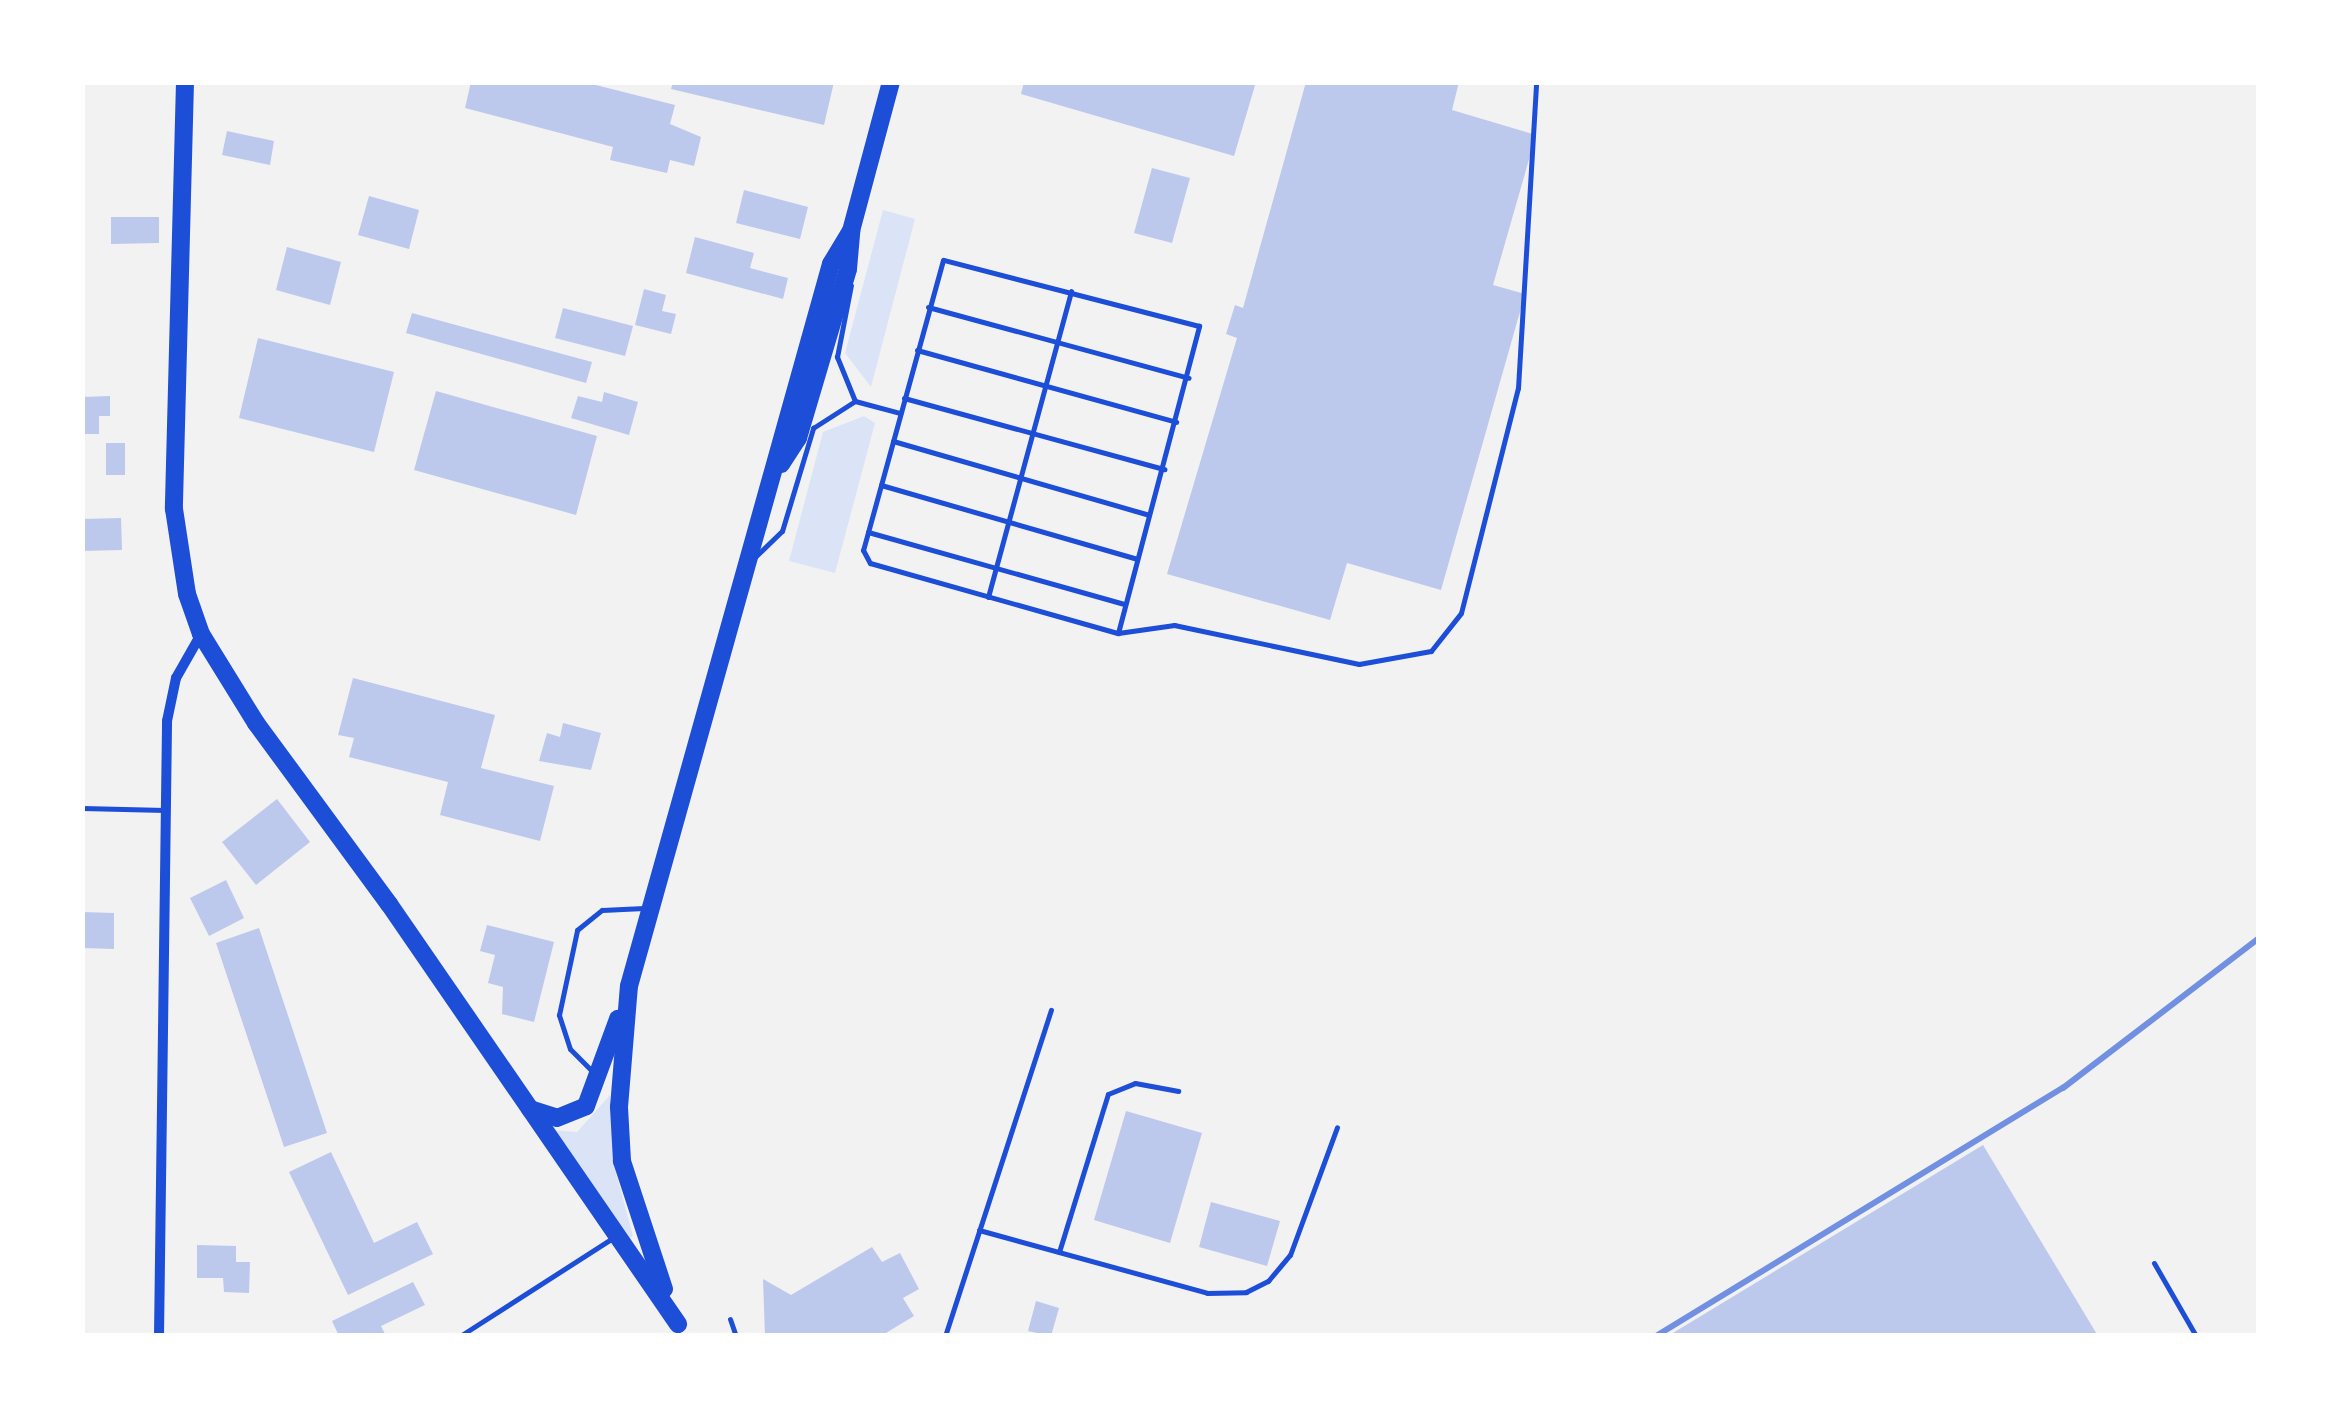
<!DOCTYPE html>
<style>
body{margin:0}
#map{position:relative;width:2341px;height:1418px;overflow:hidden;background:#f2f2f2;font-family:"DejaVu Sans",sans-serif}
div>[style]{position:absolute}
.green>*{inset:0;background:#dbe4f7}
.building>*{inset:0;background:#bdc9ec}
.service>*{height:5px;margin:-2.5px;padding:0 2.5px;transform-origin:2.5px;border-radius:2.5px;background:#1d4ed8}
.minor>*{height:10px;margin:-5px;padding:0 5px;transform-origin:5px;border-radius:5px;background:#1d4ed8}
.primary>*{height:18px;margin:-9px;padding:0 9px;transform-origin:9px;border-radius:9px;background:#1d4ed8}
.rail>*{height:6px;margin:-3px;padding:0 3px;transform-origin:3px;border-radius:3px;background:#7290e2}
span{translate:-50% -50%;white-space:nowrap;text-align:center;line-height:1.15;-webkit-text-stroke:8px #fff;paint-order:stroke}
.frame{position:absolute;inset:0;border:85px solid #fff;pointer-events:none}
</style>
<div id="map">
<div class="green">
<div style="clip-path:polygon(883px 210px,915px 219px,871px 387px,845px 353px)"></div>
<div style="clip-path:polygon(864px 416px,875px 423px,835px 573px,789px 561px,823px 432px)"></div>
<div style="clip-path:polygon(610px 1095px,615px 1169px,633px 1236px,626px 1240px,551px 1130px,577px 1132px)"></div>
</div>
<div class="building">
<div style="clip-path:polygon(471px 82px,584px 82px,675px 105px,670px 124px,701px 137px,694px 166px,670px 160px,667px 173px,610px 160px,613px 147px,465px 108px)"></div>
<div style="clip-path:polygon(673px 82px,834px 82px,824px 125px,671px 89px)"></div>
<div style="clip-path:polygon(1024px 82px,1256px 82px,1234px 156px,1021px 94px)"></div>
<div style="clip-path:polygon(1306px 82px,1459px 82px,1452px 110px,1536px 135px,1493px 285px,1525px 294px,1441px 590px,1347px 563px,1330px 620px,1167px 574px,1237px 338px,1226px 334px,1235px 305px,1243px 308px)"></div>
<div style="clip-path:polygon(227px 131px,274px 141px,270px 165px,222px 155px)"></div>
<div style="clip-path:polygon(1152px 168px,1190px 178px,1172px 243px,1134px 233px)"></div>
<div style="clip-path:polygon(744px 190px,808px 207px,800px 239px,736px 223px)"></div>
<div style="clip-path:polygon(369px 196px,419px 210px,409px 249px,358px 235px)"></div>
<div style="clip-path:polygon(111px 217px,159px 217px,159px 243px,111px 244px)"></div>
<div style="clip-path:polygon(695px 237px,754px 253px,750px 268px,788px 278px,783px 299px,686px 273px)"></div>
<div style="clip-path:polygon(287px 247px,341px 262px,330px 305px,276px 290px)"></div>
<div style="clip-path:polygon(644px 289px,666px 295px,662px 311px,676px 314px,671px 334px,635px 325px)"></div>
<div style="clip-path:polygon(563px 308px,633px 326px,625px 356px,555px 338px)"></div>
<div style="clip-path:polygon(412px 313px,592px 362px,586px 383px,406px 333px)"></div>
<div style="clip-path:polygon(258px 338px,394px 372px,374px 452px,239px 418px)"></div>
<div style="clip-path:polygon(436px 391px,597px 436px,576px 515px,414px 470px)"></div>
<div style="clip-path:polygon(604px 392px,638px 402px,629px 435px,571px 418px,578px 396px,602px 402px)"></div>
<div style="clip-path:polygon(110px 396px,110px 416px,99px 416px,99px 434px,82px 434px,82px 397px)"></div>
<div style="clip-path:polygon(106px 443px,125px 443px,125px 475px,106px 475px)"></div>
<div style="clip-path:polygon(121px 518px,122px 550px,82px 551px,82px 519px)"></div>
<div style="clip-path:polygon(353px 678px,495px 715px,481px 768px,554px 786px,540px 841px,440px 815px,448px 782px,349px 757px,354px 738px,338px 735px)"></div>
<div style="clip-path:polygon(563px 723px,601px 733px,591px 770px,539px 761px,547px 733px,560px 737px)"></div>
<div style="clip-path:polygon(277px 799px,310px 842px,256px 885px,222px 842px)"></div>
<div style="clip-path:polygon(226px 880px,244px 918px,209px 936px,190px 898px)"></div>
<div style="clip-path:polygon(82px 912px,114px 913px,114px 949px,82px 948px)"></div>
<div style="clip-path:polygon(487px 925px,554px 942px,534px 1022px,502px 1014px,503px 987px,488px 983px,495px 955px,480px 951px)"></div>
<div style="clip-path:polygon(259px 928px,327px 1133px,284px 1147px,216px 943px)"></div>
<div style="clip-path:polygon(1126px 1111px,1202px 1133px,1170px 1243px,1094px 1220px)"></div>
<div style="clip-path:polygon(1983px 1145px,2098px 1336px,1668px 1336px)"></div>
<div style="clip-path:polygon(331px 1152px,374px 1243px,417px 1222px,433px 1254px,348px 1295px,289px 1172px)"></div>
<div style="clip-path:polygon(1211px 1202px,1280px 1221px,1267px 1266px,1199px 1247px)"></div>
<div style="clip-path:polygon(197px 1245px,236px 1246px,236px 1262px,250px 1262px,249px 1293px,224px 1292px,223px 1278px,197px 1278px)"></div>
<div style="clip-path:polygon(872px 1247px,882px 1262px,900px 1253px,919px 1289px,903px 1298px,914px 1316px,881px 1336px,765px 1336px,763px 1279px,791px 1295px)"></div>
<div style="clip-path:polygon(413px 1282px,425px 1305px,381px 1326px,386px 1336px,339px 1336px,332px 1321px)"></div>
<div style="clip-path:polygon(1036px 1301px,1059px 1308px,1051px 1336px,1028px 1331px)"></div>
</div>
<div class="service">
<div style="left:928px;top:307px;width:270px;rotate:15.2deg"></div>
<div style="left:917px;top:350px;width:269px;rotate:15.5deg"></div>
<div style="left:904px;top:398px;width:270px;rotate:15.3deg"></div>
<div style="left:855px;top:401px;width:47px;rotate:14.9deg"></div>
<div style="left:893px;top:441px;width:266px;rotate:16.1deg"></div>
<div style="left:881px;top:485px;width:266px;rotate:16.1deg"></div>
<div style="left:868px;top:532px;width:267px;rotate:15.7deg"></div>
<div style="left:755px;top:557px;width:37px;rotate:-44deg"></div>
<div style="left:782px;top:531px;width:108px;rotate:-73.2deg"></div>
<div style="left:813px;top:428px;width:50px;rotate:-32.7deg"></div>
<div style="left:855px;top:401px;width:48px;rotate:-112.2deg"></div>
<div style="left:837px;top:357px;width:73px;rotate:-79deg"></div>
<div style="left:988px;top:597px;width:317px;rotate:-74.8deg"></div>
<div style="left:1118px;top:633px;width:318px;rotate:-75.2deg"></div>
<div style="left:1199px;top:326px;width:264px;rotate:-165.5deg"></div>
<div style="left:943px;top:260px;width:301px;rotate:105.4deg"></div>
<div style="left:863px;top:550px;width:15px;rotate:62deg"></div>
<div style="left:870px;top:563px;width:258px;rotate:15.8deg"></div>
<div style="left:1118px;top:633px;width:57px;rotate:-8.1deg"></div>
<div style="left:1174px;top:625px;width:189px;rotate:11.9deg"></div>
<div style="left:1359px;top:664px;width:73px;rotate:-10.2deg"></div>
<div style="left:1431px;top:651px;width:48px;rotate:-51.7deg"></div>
<div style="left:1461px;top:613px;width:232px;rotate:-75.8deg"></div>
<div style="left:1518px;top:388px;width:307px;rotate:-86.6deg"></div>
<div style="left:82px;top:808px;width:83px;rotate:1.4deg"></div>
<div style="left:592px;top:1071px;width:31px;rotate:-135deg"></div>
<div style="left:570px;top:1049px;width:36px;rotate:-108deg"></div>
<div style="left:559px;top:1015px;width:87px;rotate:-78deg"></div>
<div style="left:577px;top:930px;width:32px;rotate:-39deg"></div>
<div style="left:602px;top:910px;width:42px;rotate:-2.7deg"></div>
<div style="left:979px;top:1230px;width:237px;rotate:15.4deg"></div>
<div style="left:1207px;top:1293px;width:39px;rotate:-1deg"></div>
<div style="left:1246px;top:1292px;width:25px;rotate:-27deg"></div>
<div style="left:1268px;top:1281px;width:34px;rotate:-50deg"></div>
<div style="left:1290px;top:1255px;width:136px;rotate:-69.8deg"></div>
<div style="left:1059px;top:1252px;width:165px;rotate:-72.8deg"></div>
<div style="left:1108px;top:1094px;width:29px;rotate:-22deg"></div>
<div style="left:1135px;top:1083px;width:44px;rotate:10.5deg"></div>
<div style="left:2154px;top:1263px;width:84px;rotate:60.1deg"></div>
<div style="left:730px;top:1319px;width:18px;rotate:71deg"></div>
<div style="left:460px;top:1336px;width:183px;rotate:-32.7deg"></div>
<div style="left:945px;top:1336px;width:343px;rotate:-72deg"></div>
</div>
<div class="minor">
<div style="left:159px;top:1336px;width:615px;rotate:-89.25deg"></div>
<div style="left:167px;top:721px;width:44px;rotate:-78.2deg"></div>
<div style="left:176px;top:678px;width:51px;rotate:-60.4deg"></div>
</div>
<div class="primary">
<div style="left:185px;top:82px;width:427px;rotate:91.5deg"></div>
<div style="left:174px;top:509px;width:86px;rotate:81.3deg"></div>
<div style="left:187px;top:594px;width:42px;rotate:70.7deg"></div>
<div style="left:201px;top:634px;width:105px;rotate:58.3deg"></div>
<div style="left:256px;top:723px;width:225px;rotate:53.7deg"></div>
<div style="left:389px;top:904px;width:510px;rotate:55.47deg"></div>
<div style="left:781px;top:464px;width:31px;rotate:-57deg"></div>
<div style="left:798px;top:438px;width:176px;rotate:-73.5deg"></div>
<div style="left:848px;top:269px;width:38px;rotate:-85deg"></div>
<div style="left:851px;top:231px;width:154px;rotate:-75deg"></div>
<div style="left:530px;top:1109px;width:28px;rotate:18deg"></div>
<div style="left:557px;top:1118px;width:31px;rotate:-22deg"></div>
<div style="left:586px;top:1106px;width:93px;rotate:-69.8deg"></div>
<div style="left:664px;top:1289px;width:135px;rotate:-108.2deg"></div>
<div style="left:622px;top:1161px;width:54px;rotate:-93.2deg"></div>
<div style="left:619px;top:1107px;width:121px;rotate:-85.3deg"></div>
<div style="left:629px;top:986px;width:750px;rotate:-74.37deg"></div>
<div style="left:831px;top:264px;width:39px;rotate:-59deg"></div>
</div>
<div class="rail">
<div style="left:1656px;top:1336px;width:477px;rotate:-31.4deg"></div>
<div style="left:2063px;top:1088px;width:245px;rotate:-37.4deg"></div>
</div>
<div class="frame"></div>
</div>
